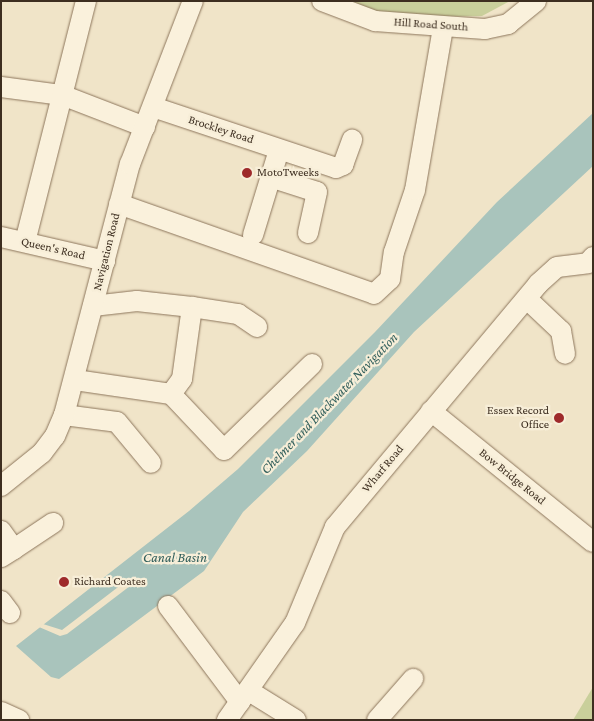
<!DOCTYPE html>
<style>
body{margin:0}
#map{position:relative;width:594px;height:721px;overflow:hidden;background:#f0e4c8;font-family:"Crimson Pro",serif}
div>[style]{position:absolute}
.green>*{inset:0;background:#c9cf9b}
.water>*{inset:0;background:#a9c4bc}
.pier>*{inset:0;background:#f0e4c8}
.roads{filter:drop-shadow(0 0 1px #8d765c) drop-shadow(0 0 1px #8d765c)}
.minor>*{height:20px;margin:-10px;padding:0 10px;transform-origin:10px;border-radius:10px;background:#faf1dc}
.dots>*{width:14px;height:14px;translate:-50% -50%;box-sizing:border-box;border:2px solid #f7eed8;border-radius:50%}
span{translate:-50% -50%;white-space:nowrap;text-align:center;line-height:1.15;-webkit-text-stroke:4.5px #f7eed8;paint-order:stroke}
.street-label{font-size:12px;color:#3d2e20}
.poi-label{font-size:12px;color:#3d2e20}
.left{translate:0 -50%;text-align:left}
.right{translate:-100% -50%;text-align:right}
.water-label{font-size:14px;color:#2f5d5a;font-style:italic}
.frame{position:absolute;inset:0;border:2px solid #3d2e20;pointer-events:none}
</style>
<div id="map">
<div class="green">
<div style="clip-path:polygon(342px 1px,510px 1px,482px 16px,428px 17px,377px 12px)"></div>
<div style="clip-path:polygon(593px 687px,593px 720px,573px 720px)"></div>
</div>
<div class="water">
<div style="clip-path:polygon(593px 113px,593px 166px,414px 332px,307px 451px,243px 512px,204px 571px,59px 679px,51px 677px,16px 646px,189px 511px,238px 469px,375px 332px,497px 202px)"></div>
</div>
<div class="pier">
<div style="clip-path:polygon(126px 581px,130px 586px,67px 634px,60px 636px,39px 627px,43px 624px,62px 630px)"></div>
</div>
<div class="roads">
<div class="minor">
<div style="left:322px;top:1px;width:57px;rotate:20.7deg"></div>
<div style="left:375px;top:21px;width:110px;rotate:4.2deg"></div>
<div style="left:485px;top:29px;width:24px;rotate:-12deg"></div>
<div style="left:508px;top:24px;width:36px;rotate:-39deg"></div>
<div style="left:1px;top:87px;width:62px;rotate:7.5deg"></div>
<div style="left:62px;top:95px;width:89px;rotate:21.1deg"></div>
<div style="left:153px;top:107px;width:193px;rotate:18.4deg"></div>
<div style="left:336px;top:168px;width:8px;rotate:-23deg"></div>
<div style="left:343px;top:165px;width:27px;rotate:-70deg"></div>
<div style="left:270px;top:177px;width:49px;rotate:17.7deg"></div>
<div style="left:317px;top:192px;width:42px;rotate:102.4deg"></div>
<div style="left:119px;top:204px;width:270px;rotate:19.4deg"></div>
<div style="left:374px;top:294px;width:22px;rotate:-43deg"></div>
<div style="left:390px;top:279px;width:27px;rotate:-82deg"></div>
<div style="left:394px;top:252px;width:65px;rotate:-71.3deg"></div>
<div style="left:415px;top:190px;width:164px;rotate:-80.2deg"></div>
<div style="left:253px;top:235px;width:89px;rotate:-73deg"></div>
<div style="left:1px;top:237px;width:107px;rotate:13deg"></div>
<div style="left:25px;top:242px;width:249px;rotate:-75.8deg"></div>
<div style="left:527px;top:299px;width:47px;rotate:43.3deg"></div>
<div style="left:561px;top:331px;width:23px;rotate:80deg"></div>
<div style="left:93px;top:306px;width:44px;rotate:-6.5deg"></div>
<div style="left:137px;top:301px;width:55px;rotate:6.2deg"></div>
<div style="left:192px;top:307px;width:47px;rotate:8.7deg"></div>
<div style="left:238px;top:314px;width:23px;rotate:34deg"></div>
<div style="left:75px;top:380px;width:97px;rotate:8.3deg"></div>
<div style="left:171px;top:394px;width:19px;rotate:-54deg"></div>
<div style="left:182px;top:379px;width:73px;rotate:-82.1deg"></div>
<div style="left:171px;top:394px;width:77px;rotate:46.6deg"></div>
<div style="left:224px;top:450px;width:123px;rotate:-44.3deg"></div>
<div style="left:431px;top:411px;width:208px;rotate:39deg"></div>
<div style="left:64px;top:415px;width:53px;rotate:7.5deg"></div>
<div style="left:117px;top:422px;width:53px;rotate:50.3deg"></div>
<div style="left:1px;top:486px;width:53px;rotate:-38.8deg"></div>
<div style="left:42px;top:453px;width:21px;rotate:-53deg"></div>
<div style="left:55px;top:436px;width:23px;rotate:-67deg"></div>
<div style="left:64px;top:415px;width:260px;rotate:-75.3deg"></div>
<div style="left:130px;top:164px;width:175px;rotate:-68.9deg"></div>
<div style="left:1px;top:531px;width:22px;rotate:54deg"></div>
<div style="left:14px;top:549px;width:15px;rotate:148deg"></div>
<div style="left:14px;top:549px;width:47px;rotate:-33.7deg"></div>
<div style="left:1px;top:601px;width:15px;rotate:53deg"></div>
<div style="left:168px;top:606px;width:120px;rotate:53.1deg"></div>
<div style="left:249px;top:691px;width:55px;rotate:31.7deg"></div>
<div style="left:1px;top:712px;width:20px;rotate:24deg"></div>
<div style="left:227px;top:720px;width:118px;rotate:-55deg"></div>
<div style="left:295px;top:623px;width:104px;rotate:-67.4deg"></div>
<div style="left:335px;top:527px;width:317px;rotate:-50.1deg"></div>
<div style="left:538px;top:284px;width:25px;rotate:-42deg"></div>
<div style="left:557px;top:267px;width:31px;rotate:-7deg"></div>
<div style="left:588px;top:263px;width:8px;rotate:-50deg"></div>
<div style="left:377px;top:720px;width:55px;rotate:-48.7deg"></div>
</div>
</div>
<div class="dots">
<div style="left:247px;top:173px;background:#9e2a2b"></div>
<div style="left:559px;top:418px;background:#9e2a2b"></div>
<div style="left:64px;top:582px;background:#9e2a2b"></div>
</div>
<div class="street-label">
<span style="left:431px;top:25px;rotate:4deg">Hill Road South</span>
<span style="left:221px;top:130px;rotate:18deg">Brockley Road</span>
<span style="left:53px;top:249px;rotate:13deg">Queen's Road</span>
<span style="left:107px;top:252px;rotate:-76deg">Navigation Road</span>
<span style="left:383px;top:469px;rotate:-50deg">Wharf Road</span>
<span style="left:512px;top:477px;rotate:39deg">Bow Bridge Road</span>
</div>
<div class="poi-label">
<span class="left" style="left:257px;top:173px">MotoTweeks</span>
<span class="right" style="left:549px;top:418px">Essex Record<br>Office</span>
<span class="left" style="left:74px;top:582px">Richard Coates</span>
</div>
<div class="water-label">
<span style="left:329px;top:403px;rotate:-46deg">Chelmer and Blackwater Navigation</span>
<span style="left:175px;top:557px">Canal Basin</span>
</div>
<div class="frame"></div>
</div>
